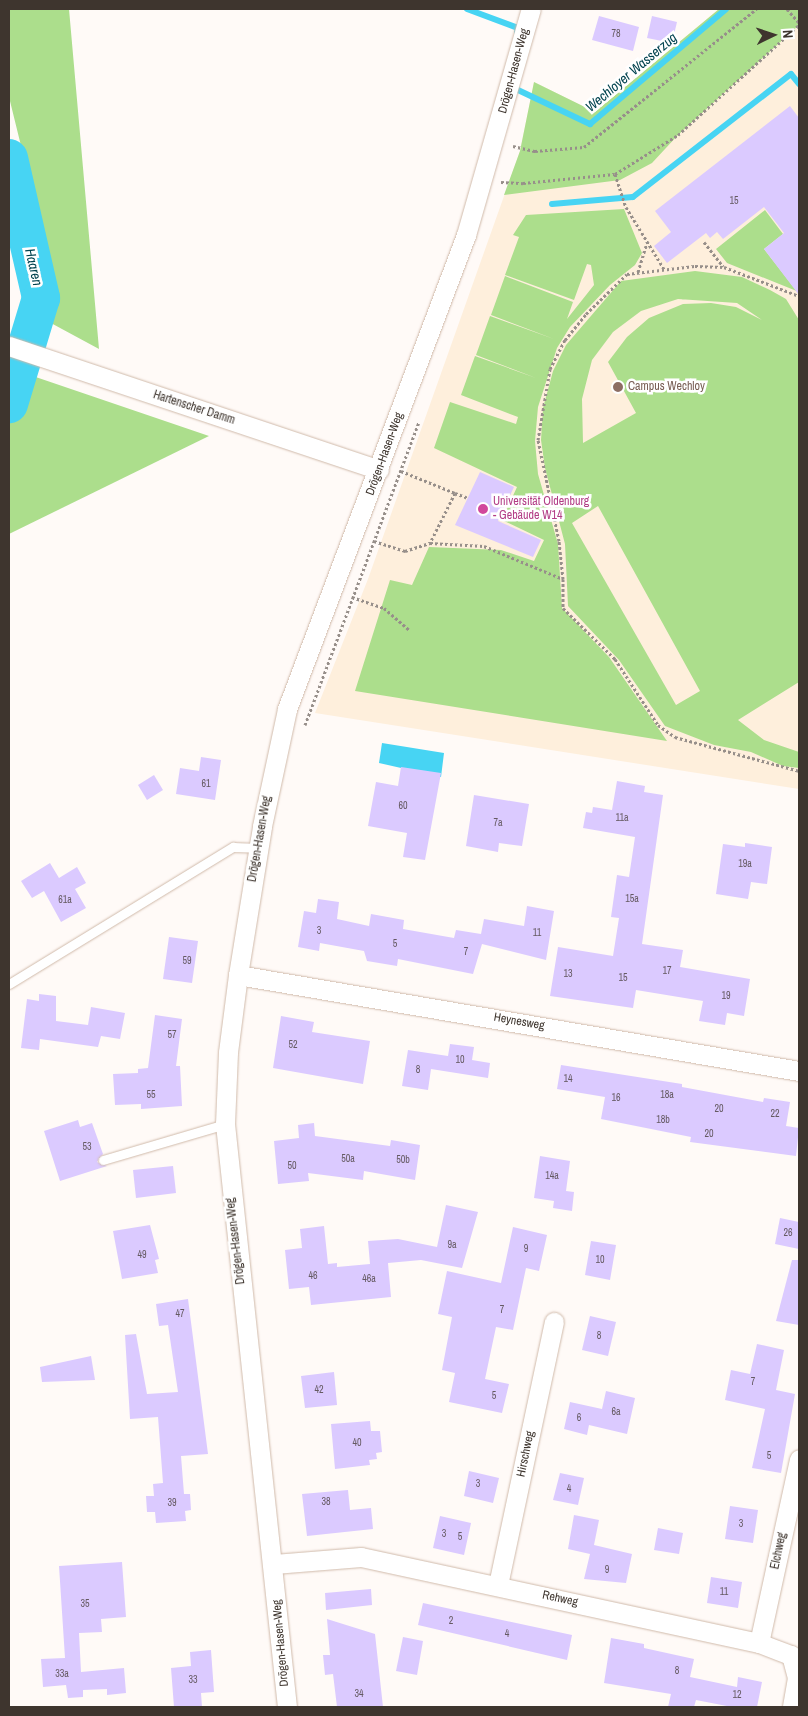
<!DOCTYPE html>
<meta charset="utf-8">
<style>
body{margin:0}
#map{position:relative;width:808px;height:1716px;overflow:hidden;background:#fffaf7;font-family:"Archivo Narrow",sans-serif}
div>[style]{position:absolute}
.education>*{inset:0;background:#feefdc}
.green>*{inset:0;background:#acde8c}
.water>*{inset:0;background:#47d4f3}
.stream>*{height:6px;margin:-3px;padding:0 3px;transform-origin:3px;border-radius:3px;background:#47d4f3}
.river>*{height:38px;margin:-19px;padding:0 19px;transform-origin:19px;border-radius:19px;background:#47d4f3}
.building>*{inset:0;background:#dbcaff}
.path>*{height:3px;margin-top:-1.5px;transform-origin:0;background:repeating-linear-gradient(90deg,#978f8a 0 2.5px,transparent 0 5px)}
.roads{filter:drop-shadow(0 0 1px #d0baaa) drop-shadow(0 0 1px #d0baaa)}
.lane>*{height:9px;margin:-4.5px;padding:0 4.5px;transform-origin:4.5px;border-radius:4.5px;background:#fff}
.street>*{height:19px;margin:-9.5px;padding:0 9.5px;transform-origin:9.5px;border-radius:9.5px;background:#fff}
.dots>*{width:14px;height:14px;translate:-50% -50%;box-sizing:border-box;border:2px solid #fff;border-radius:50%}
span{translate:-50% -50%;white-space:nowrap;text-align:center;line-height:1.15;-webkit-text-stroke:5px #fff;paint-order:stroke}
.number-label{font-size:10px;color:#655a62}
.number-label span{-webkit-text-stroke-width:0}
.street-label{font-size:12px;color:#3e352e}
.education-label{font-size:12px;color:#785e54}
.left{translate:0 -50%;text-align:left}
.hotel-label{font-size:12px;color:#b23c85}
.water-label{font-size:14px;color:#00424e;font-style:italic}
.frame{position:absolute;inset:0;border:10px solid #3e352e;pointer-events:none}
.north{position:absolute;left:748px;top:10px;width:50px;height:50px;-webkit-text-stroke:4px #fff;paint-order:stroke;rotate:86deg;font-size:14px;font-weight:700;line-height:20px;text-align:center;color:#3e352e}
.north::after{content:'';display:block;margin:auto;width:18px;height:22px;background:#3e352e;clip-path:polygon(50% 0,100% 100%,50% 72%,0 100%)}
</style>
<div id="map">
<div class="education">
<div style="clip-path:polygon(719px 9px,799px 9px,799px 789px,315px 713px,368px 579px,520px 151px,534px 82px,595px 112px)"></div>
</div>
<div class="green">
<div style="clip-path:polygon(9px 9px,69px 9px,99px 349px,49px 322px,52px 272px,9px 97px)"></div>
<div style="clip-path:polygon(719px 9px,799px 9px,799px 25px,678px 135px,652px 163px,620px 180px,504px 195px,520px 151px,534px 82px,595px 112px)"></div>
<div style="clip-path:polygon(624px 209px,642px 253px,635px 265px,610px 285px,570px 327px,557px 348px,538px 407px,535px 441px,538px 474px,558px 544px,562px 608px,609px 657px,667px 741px,355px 691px,390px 580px,412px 585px,429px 547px,501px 550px,534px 561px,544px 540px,502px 520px,517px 487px,434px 448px,450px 402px,516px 424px,518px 417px,461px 395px,475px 356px,536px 378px,476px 355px,490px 316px,554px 339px,491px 315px,505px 276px,573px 302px,567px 319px,594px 285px,591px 265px,587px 264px,574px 300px,505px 275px,519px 237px,513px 235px,526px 215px)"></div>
<div style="clip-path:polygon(765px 210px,783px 234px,764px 249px,792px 285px,799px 285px,799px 292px,727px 263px,716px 249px)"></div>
<div style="clip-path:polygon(evenodd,695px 271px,742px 277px,770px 290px,786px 299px,799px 320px,799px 682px,738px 720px,764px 740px,799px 752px,799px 768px,783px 766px,751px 752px,714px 745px,665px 726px,619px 660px,568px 606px,565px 544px,545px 468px,541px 440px,543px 408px,553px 371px,566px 345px,621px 281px,695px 271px,678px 299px,737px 303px,762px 320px,736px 307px,711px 303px,683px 304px,649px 318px,627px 337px,608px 362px,636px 413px,583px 443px,582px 399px,592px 360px,613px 332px,641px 311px,678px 299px,695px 271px,598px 506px,700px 691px,676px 705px,572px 523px,598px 506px)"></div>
<div style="clip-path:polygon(21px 372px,209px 436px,9px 534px,9px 404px)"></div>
</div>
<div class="water">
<div style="clip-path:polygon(382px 743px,444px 753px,441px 777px,379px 763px)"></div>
</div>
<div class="stream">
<div style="left:467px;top:9px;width:54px;rotate:20.4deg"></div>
<div style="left:518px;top:28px;width:4px;rotate:104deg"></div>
<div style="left:518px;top:90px;width:80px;rotate:25.3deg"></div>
<div style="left:590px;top:124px;width:178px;rotate:-40.2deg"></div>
<div style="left:552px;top:204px;width:81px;rotate:-4.9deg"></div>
<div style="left:633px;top:197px;width:200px;rotate:-37.9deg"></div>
<div style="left:791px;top:74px;width:13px;rotate:51deg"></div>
</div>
<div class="river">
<div style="left:9px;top:158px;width:144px;rotate:77.1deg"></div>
<div style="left:41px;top:298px;width:111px;rotate:106.8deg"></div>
</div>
<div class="building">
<div style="clip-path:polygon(599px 16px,639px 27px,633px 51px,592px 40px)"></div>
<div style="clip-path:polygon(652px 16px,677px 22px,672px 43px,647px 38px)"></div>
<div style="clip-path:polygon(790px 106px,799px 118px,799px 295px,764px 249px,784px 233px,764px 207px,723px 239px,717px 232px,710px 238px,706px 233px,667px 263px,654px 246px,671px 232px,655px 211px)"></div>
<div style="clip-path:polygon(480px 472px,514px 487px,498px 521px,541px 540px,533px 557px,455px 525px)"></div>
<div style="clip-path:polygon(201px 757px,221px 760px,215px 800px,176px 794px,180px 768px,199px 771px)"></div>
<div style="clip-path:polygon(401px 767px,441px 773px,425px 860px,403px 857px,407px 833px,368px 826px,376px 782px,398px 786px)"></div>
<div style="clip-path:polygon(154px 775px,163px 790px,147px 800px,138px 785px)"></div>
<div style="clip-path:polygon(617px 781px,645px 786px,644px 792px,663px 795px,642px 944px,683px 950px,680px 967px,750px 979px,744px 1016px,727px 1013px,725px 1025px,699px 1021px,703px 1001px,636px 990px,633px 1008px,550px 996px,558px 947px,613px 956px,619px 918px,611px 917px,617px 875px,629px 877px,635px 837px,583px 828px,586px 812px,592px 813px,593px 807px,612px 810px)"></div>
<div style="clip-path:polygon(474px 795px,529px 804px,522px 846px,499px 843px,498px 852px,466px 846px)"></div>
<div style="clip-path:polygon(745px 843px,772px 847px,767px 884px,751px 882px,748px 899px,716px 894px,723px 844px,745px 847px)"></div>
<div style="clip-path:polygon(50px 863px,59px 878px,77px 867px,86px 883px,75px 889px,86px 908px,61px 922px,44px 891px,32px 898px,21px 881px)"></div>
<div style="clip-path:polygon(318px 899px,339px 902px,337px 919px,369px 926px,371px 914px,404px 920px,403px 929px,454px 938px,456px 930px,481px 934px,484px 919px,524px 926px,527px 906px,554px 911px,546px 960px,482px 944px,473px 974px,398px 959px,397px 966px,367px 961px,364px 951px,320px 943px,319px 951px,298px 947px,304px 911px,316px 913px)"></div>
<div style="clip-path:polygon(169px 937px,198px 941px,192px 983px,163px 979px)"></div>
<div style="clip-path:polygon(39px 994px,56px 996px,56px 1021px,88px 1025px,91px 1007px,125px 1013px,120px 1039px,101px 1036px,98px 1047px,40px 1039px,39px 1050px,21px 1048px,27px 999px,39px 1001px)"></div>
<div style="clip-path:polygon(155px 1015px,182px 1019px,176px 1066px,180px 1066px,182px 1106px,141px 1109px,141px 1104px,115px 1105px,113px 1074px,138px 1073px,138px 1069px,148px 1068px)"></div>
<div style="clip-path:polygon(281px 1016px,314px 1022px,312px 1032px,370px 1041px,363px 1084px,273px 1068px)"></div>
<div style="clip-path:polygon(450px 1044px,474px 1047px,472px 1060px,490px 1063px,488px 1078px,431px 1069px,428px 1090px,402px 1086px,408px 1050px,448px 1056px)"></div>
<div style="clip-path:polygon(561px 1065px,682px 1084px,682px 1087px,763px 1102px,764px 1098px,790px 1102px,786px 1126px,799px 1128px,796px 1156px,690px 1142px,691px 1137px,601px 1119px,605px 1097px,557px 1089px)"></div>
<div style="clip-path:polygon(78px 1120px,80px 1127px,92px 1123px,103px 1154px,97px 1162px,107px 1166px,60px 1181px,44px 1131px)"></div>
<div style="clip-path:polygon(314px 1123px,315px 1136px,390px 1146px,391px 1140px,420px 1145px,415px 1180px,364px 1171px,363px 1180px,308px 1173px,309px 1181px,278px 1184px,274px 1141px,299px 1138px,298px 1125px)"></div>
<div style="clip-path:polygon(540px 1156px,570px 1161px,566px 1191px,574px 1192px,572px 1211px,553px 1208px,554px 1201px,534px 1198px)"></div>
<div style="clip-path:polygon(173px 1166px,176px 1193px,136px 1198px,133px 1170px)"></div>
<div style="clip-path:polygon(446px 1205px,478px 1212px,462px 1268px,421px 1260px,388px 1263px,391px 1297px,311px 1305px,309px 1287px,289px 1289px,285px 1250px,302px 1248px,300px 1229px,324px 1226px,328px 1264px,337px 1263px,337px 1267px,370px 1264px,368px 1241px,398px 1239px,437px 1247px)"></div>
<div style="clip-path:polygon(780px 1218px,799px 1222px,799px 1249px,775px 1244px)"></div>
<div style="clip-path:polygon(150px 1225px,159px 1259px,155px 1260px,158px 1273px,122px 1279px,113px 1231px)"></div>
<div style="clip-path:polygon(513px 1227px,547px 1235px,539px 1271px,526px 1268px,513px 1330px,496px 1327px,485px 1379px,509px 1384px,502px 1413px,449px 1402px,455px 1373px,442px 1370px,452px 1317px,438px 1314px,447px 1271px,501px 1283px)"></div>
<div style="clip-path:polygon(591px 1241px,616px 1245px,610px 1280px,585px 1275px)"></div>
<div style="clip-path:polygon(792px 1260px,799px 1260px,799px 1325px,776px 1321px)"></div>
<div style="clip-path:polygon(188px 1299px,208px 1454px,181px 1456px,184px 1494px,190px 1494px,191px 1510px,185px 1511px,186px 1521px,156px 1523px,155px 1512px,147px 1512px,146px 1496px,154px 1496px,153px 1484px,163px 1483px,158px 1417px,130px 1419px,125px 1335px,136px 1334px,147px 1394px,178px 1392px,168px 1325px,159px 1326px,156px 1304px)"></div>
<div style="clip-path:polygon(590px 1316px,616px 1322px,608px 1356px,582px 1350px)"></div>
<div style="clip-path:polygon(757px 1344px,784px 1350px,776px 1390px,795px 1394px,781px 1473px,752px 1468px,765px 1409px,725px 1400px,731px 1370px,750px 1374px)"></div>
<div style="clip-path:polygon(91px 1356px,95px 1380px,42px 1382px,40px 1367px)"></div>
<div style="clip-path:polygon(334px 1372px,337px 1405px,305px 1408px,301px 1376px)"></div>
<div style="clip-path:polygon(606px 1391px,635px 1398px,627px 1434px,589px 1425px,587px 1435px,564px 1429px,570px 1402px,602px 1409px)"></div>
<div style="clip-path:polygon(370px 1421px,371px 1431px,380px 1431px,382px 1452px,376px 1453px,377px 1459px,369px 1460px,370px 1465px,335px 1469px,331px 1424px)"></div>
<div style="clip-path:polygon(469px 1471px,499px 1478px,493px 1503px,464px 1496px)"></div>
<div style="clip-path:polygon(560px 1473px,584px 1478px,578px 1505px,553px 1500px)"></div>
<div style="clip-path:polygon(348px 1490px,350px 1510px,371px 1508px,373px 1529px,307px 1536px,302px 1494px)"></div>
<div style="clip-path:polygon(730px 1506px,758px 1510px,753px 1543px,725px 1539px)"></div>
<div style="clip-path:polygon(574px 1515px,599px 1520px,594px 1545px,632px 1554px,626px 1583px,584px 1579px,590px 1554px,568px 1549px)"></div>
<div style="clip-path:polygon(440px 1516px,471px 1523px,464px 1555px,433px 1548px)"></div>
<div style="clip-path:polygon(658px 1528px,683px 1533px,679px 1554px,654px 1550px)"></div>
<div style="clip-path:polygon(122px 1562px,126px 1617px,101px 1619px,102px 1632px,79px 1633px,81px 1672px,124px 1668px,126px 1693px,107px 1695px,107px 1689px,83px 1690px,83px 1697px,68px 1698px,66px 1685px,43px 1687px,41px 1659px,65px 1658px,59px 1566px)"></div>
<div style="clip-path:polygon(711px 1577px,742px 1582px,738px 1608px,707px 1603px)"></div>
<div style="clip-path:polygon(371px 1589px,372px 1605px,326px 1610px,325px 1593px)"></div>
<div style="clip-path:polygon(423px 1603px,572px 1635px,567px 1660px,418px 1625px)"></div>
<div style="clip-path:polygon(327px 1619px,375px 1634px,383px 1707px,337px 1707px,333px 1674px,325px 1675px,323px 1655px,330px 1655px)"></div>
<div style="clip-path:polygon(403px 1637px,423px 1641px,417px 1675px,396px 1671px)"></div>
<div style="clip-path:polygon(611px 1638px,644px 1644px,644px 1648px,694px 1659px,690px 1677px,737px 1687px,738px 1677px,762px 1682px,757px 1707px,732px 1707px,696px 1700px,694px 1707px,668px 1707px,671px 1694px,604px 1683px)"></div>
<div style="clip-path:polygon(211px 1650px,214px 1692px,201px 1693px,202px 1707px,174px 1707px,171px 1668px,191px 1666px,190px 1652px)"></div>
</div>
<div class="path">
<div style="left:787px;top:9px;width:18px;rotate:49deg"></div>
<div style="left:513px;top:146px;width:23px;rotate:13deg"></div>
<div style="left:535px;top:151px;width:49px;rotate:-4.7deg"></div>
<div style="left:584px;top:147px;width:221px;rotate:-38.7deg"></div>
<div style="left:615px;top:174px;width:35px;rotate:72deg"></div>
<div style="left:626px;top:207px;width:73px;rotate:58.5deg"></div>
<div style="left:501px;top:182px;width:22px;rotate:3deg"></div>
<div style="left:523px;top:183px;width:92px;rotate:-5.6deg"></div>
<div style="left:615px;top:174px;width:74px;rotate:-31.8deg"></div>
<div style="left:678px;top:135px;width:164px;rotate:-42.3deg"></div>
<div style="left:704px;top:242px;width:31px;rotate:52deg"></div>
<div style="left:638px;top:272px;width:31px;rotate:-73deg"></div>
<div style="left:401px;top:471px;width:58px;rotate:22.2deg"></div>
<div style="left:455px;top:493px;width:56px;rotate:116.6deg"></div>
<div style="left:455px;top:493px;width:14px;rotate:21deg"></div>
<div style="left:374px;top:541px;width:33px;rotate:18deg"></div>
<div style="left:405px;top:551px;width:26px;rotate:-18deg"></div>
<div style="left:430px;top:543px;width:54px;rotate:3.2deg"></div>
<div style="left:484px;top:546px;width:86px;rotate:22.7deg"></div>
<div style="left:563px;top:579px;width:29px;rotate:90deg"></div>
<div style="left:563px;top:608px;width:73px;rotate:44.4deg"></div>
<div style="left:615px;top:659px;width:79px;rotate:56.9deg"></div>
<div style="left:658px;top:725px;width:21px;rotate:35deg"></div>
<div style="left:675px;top:737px;width:129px;rotate:15.3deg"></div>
<div style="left:563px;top:579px;width:38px;rotate:-96deg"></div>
<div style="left:559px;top:541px;width:103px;rotate:-101.7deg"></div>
<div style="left:538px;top:440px;width:72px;rotate:-80.4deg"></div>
<div style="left:550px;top:369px;width:33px;rotate:-63deg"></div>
<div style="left:565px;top:340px;width:33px;rotate:-51deg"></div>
<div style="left:586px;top:314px;width:57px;rotate:-44.3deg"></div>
<div style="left:627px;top:274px;width:68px;rotate:-6.7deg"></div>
<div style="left:695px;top:266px;width:29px;rotate:2deg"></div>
<div style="left:724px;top:267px;width:80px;rotate:21.1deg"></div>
<div style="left:352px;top:597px;width:34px;rotate:19deg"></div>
<div style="left:384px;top:608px;width:33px;rotate:41deg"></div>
<div style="left:305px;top:725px;width:324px;rotate:-69.4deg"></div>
</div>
<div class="roads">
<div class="lane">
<div style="left:9px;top:984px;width:263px;rotate:-31.5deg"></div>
<div style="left:233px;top:847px;width:25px;rotate:2deg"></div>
<div style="left:103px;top:1160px;width:127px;rotate:-16.4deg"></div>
</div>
<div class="street">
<div style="left:9px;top:346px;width:390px;rotate:18.5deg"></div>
<div style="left:238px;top:975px;width:569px;rotate:9.71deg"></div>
<div style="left:274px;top:1564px;width:87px;rotate:-4.6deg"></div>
<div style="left:361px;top:1557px;width:407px;rotate:12.2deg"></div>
<div style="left:759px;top:1643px;width:34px;rotate:21deg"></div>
<div style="left:791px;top:1655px;width:24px;rotate:75deg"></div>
<div style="left:797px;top:1678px;width:29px;rotate:100deg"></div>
<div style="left:498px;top:1585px;width:269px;rotate:-78deg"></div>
<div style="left:759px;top:1643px;width:188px;rotate:-77.7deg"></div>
<div style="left:287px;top:1707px;width:586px;rotate:-96.07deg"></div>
<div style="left:225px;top:1124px;width:72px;rotate:-87.6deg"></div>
<div style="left:228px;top:1052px;width:78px;rotate:-82.6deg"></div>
<div style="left:238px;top:975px;width:151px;rotate:-80.8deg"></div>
<div style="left:262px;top:826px;width:120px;rotate:-77.9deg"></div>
<div style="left:287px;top:709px;width:507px;rotate:-69.31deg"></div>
<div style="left:466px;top:235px;width:235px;rotate:-74deg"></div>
</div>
</div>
<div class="dots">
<div style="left:618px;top:387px;background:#8d6e63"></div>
<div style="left:483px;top:509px;background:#d1479c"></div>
</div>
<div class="number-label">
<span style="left:616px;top:34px">78</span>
<span style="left:734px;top:201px">15</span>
<span style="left:206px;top:784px">61</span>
<span style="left:403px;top:806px">60</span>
<span style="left:622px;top:818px">11a</span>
<span style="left:498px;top:823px">7a</span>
<span style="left:745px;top:864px">19a</span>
<span style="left:632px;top:899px">15a</span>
<span style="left:65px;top:900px">61a</span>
<span style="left:319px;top:931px">3</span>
<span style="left:537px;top:933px">11</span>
<span style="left:395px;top:944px">5</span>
<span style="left:466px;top:952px">7</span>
<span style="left:187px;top:961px">59</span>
<span style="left:667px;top:971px">17</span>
<span style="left:568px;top:974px">13</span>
<span style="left:623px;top:978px">15</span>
<span style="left:726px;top:996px">19</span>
<span style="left:172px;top:1035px">57</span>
<span style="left:293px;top:1045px">52</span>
<span style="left:460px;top:1060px">10</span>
<span style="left:418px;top:1070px">8</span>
<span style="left:568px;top:1079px">14</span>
<span style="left:151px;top:1095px">55</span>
<span style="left:667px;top:1095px">18a</span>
<span style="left:616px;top:1098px">16</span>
<span style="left:719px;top:1109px">20</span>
<span style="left:775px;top:1114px">22</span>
<span style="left:663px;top:1120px">18b</span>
<span style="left:709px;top:1134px">20</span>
<span style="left:87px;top:1147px">53</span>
<span style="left:348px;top:1159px">50a</span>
<span style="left:403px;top:1160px">50b</span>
<span style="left:292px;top:1166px">50</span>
<span style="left:552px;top:1176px">14a</span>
<span style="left:788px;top:1233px">26</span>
<span style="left:452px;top:1245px">9a</span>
<span style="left:526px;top:1249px">9</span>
<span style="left:142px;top:1255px">49</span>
<span style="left:600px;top:1260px">10</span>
<span style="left:313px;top:1276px">46</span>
<span style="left:369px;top:1279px">46a</span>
<span style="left:502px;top:1310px">7</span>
<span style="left:180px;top:1314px">47</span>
<span style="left:599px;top:1336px">8</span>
<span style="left:753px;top:1382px">7</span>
<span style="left:319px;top:1390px">42</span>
<span style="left:494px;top:1396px">5</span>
<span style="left:616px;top:1412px">6a</span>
<span style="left:579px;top:1418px">6</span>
<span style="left:357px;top:1443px">40</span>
<span style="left:769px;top:1456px">5</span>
<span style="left:478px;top:1484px">3</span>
<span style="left:569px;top:1489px">4</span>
<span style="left:326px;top:1502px">38</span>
<span style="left:172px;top:1503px">39</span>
<span style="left:741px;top:1524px">3</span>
<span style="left:444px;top:1534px">3</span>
<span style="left:460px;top:1537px">5</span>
<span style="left:607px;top:1570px">9</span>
<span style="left:724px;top:1592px">11</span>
<span style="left:85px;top:1604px">35</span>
<span style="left:451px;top:1621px">2</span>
<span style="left:507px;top:1634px">4</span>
<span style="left:677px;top:1671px">8</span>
<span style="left:62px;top:1674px">33a</span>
<span style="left:193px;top:1680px">33</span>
<span style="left:359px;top:1694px">34</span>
<span style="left:737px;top:1695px">12</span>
</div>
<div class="street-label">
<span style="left:514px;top:71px;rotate:-75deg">Drögen-Hasen-Weg</span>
<span style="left:194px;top:408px;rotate:18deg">Hartenscher Damm</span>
<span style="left:385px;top:454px;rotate:-70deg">Drögen-Hasen-Weg</span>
<span style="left:260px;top:839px;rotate:-80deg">Drögen-Hasen-Weg</span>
<span style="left:519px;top:1022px;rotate:10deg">Heynesweg</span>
<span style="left:236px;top:1241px;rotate:-97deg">Drögen-Hasen-Weg</span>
<span style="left:526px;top:1454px;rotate:-78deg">Hirschweg</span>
<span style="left:779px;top:1551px;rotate:-78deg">Elchweg</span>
<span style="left:560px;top:1599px;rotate:12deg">Rehweg</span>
<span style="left:281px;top:1643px;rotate:-95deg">Drögen-Hasen-Weg</span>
</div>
<div class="education-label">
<span class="left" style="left:628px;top:387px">Campus Wechloy</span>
</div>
<div class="hotel-label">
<span class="left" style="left:493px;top:509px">Universität Oldenburg<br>- Gebäude W14</span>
</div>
<div class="water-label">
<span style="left:631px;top:72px;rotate:-40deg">Wechloyer Wasserzug</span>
<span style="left:34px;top:267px;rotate:77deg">Haaren</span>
</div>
<div class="frame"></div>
<div class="north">N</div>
</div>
